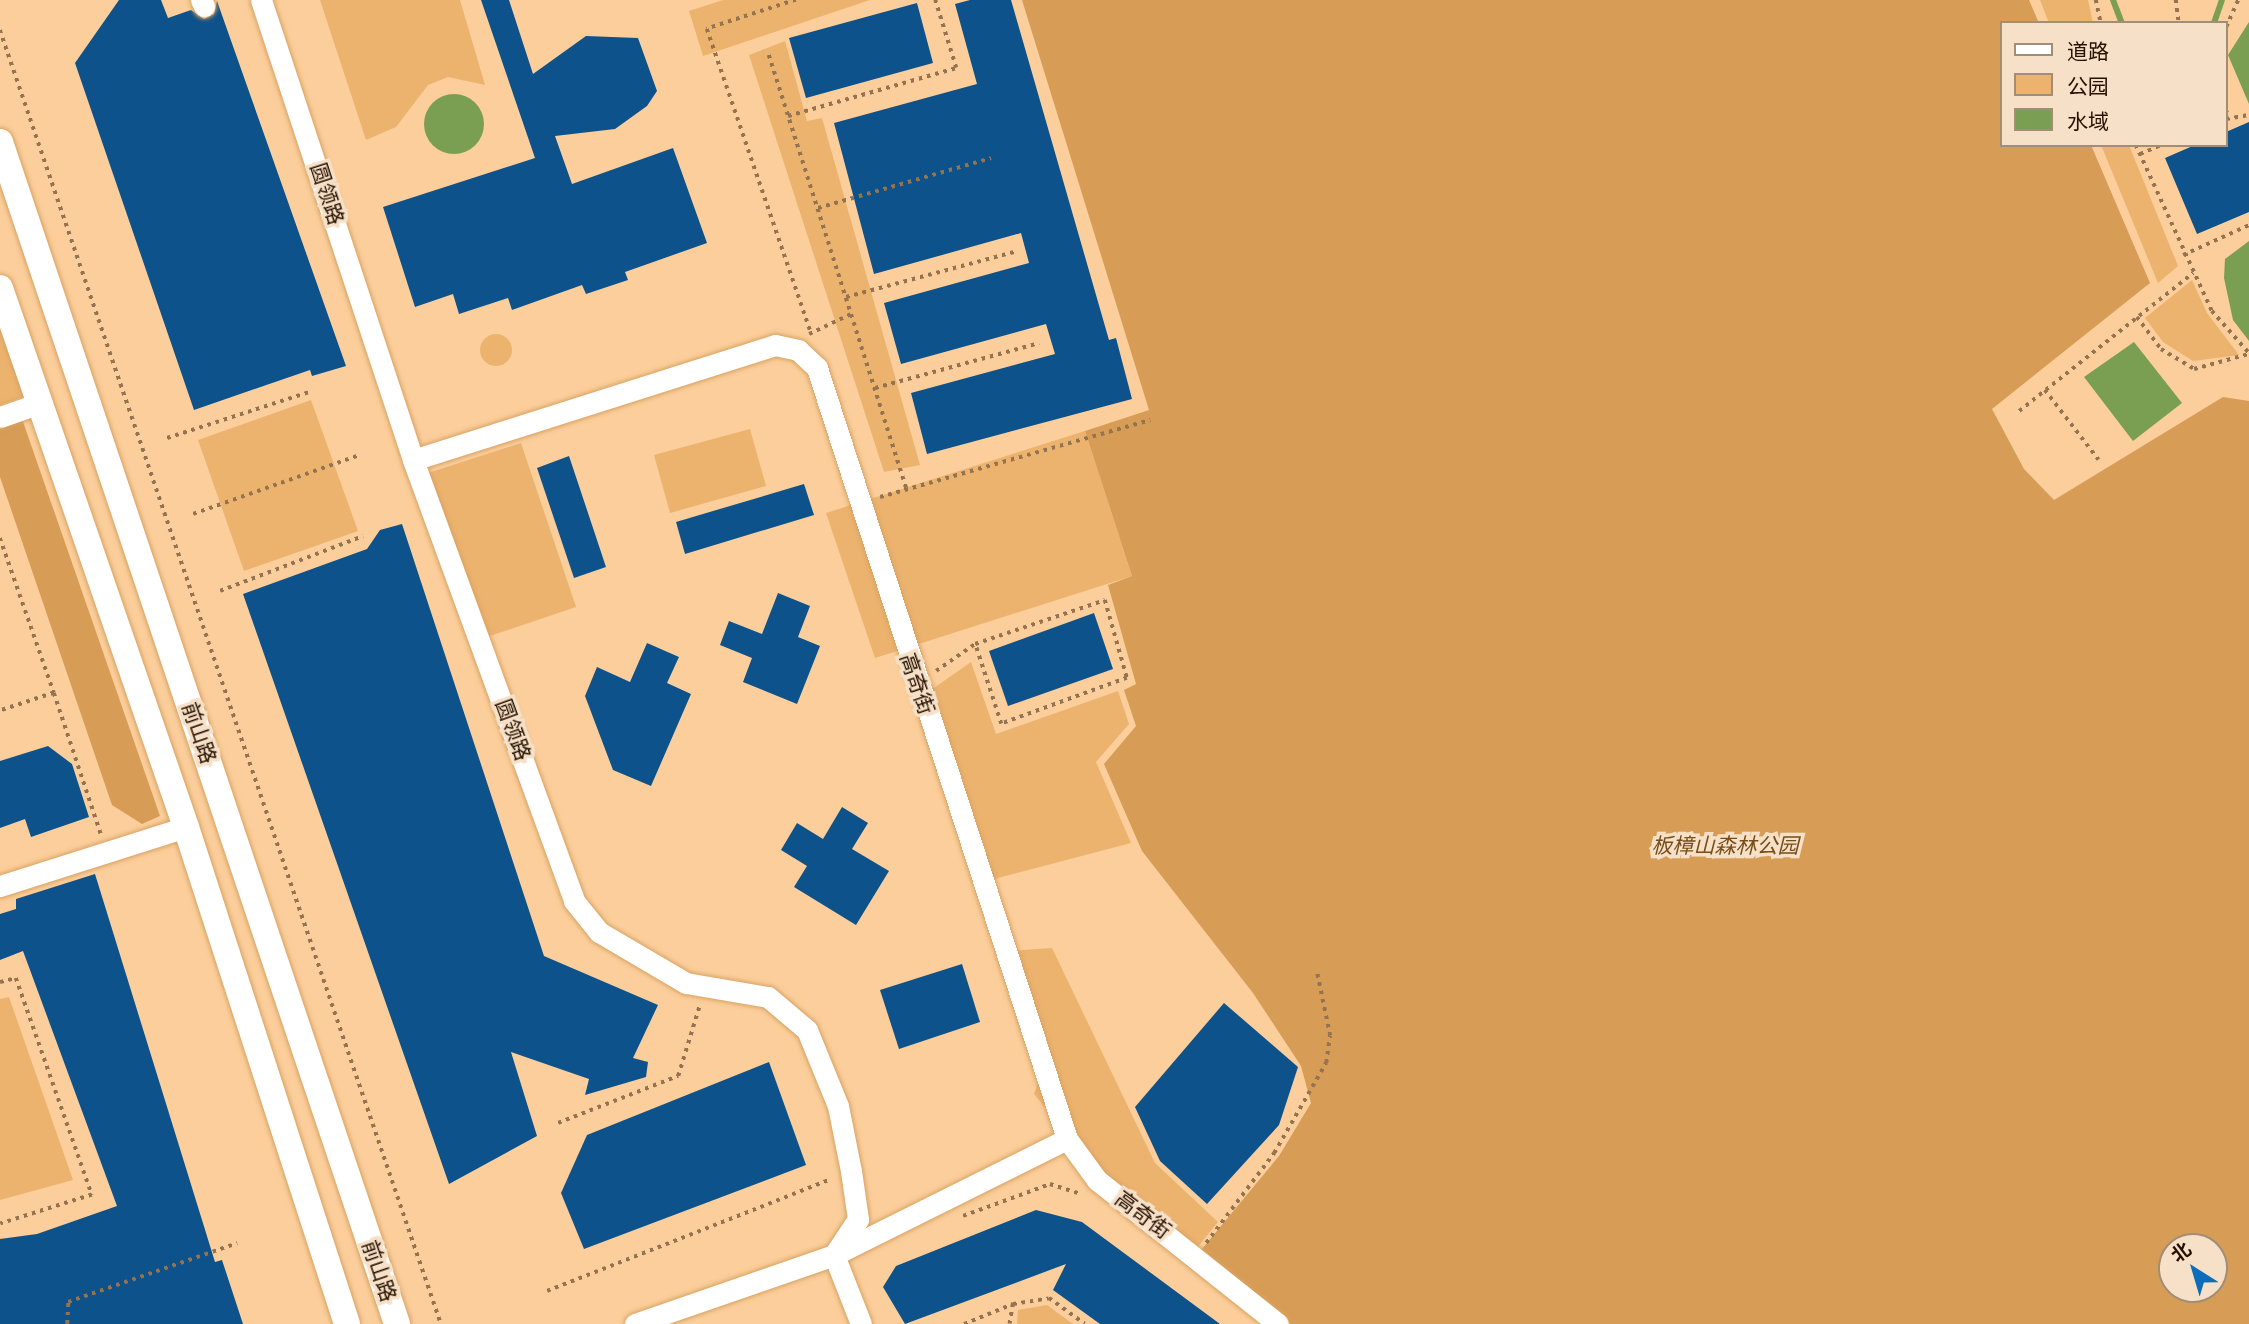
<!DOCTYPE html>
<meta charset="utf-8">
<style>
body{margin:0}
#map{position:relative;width:2249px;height:1324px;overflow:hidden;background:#fbce9b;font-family:"Roboto Serif","Noto Sans SC",serif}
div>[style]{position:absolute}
.green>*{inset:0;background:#ecb36f}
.round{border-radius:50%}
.forest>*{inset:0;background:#d79c55}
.water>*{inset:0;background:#7b9f52}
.stream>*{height:6px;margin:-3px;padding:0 3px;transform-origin:3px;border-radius:3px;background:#7b9f52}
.building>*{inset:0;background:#0e528b}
.path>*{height:3.5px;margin-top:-1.75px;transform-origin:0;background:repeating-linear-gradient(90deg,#947350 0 3.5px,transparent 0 8.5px)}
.roads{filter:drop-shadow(0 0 2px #d9a262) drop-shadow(0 0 2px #d9a262)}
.minor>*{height:21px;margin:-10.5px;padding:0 10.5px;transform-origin:10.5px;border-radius:10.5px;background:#fff}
.major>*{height:26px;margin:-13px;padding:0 13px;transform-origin:13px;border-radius:13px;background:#fff}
span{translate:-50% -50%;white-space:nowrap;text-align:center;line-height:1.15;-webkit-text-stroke:7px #f6e0c7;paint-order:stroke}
.street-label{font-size:21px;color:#251100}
.park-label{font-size:21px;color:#754e19;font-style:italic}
.legend{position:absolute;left:2000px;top:21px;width:228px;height:126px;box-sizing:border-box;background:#f6e0c7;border:2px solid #a28d77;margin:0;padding:9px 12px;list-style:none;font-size:21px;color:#251100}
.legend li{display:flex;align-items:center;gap:14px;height:35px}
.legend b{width:35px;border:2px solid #a28d77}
.north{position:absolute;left:2158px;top:1233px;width:70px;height:70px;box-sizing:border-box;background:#f6e0c7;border:2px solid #a28d77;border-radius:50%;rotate:323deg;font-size:19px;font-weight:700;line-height:28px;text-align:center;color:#251100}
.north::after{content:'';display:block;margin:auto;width:24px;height:32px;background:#0c6ebb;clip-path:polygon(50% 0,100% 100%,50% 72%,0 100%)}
</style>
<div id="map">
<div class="green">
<div style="clip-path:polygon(320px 0,460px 0,485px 85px,448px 77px,428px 85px,396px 127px,366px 140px)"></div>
<div style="clip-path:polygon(723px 0,870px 0,703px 56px,689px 11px)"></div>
<div style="clip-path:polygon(2040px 0,2088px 0,2093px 23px,2049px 23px)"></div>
<div style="clip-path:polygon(785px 41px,807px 121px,822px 118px,920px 465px,884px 472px,749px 55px)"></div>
<div style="clip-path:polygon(2101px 145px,2129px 145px,2178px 266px,2158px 283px)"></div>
<div style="clip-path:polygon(2192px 280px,2207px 313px,2239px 355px,2193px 361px,2163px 342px,2145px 318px)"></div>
<div style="clip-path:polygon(0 323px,25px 396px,0 405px)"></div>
<div class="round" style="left:480px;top:334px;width:32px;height:32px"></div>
<div style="clip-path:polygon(311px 400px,358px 531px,244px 571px,198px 440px)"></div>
<div style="clip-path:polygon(750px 429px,766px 486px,670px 513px,654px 455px)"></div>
<div style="clip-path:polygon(1085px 431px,1132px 576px,875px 658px,826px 513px)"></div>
<div style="clip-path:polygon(521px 443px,576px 607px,487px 637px,428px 473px)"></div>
<div style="clip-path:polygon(971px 662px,996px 734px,1118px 691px,1129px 724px,1096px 762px,1131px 843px,990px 880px,931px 690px)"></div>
<div style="clip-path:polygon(1052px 948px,1155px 1163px,1218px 1222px,1196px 1249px,1102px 1177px,1034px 1094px,1044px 1068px,1008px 951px)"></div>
<div style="clip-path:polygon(9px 997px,73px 1180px,0 1200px,0 999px)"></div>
<div style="clip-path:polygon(1047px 1305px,1073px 1324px,1017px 1324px,1018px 1310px)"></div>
</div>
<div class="forest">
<div style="clip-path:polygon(evenodd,1022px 0,2029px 0,2039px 23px,2002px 23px,2002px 145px,2091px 145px,2150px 283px,1992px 409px,2024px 469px,2054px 500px,2223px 397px,2249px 401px,2249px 1324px,1278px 1324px,1197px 1255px,1279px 1156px,1311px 1103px,1301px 1066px,1253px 993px,1142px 851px,1104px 764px,1136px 726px,1124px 690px,1136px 684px,1108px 585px,1132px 576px,1085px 431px,1149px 410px,1022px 0,2172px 1247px,2214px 1247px,2214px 1289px,2172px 1289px,2172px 1247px)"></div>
<div style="clip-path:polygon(21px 416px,160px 816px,142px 824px,112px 805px,0 477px,0 422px)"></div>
</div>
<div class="water">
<div style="clip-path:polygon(2249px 22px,2249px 104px,2228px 55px)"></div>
<div class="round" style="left:424px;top:94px;width:60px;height:60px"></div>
<div style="clip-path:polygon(2249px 241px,2249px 341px,2233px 320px,2224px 278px,2225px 259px)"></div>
<div style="clip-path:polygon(2134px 342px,2182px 403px,2133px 441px,2084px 377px)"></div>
</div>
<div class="stream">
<div style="left:2113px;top:0;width:25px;rotate:69deg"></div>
<div style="left:2214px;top:23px;width:24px;rotate:-71deg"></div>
</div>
<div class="building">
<div style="clip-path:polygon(119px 0,161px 0,168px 18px,191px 10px,204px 19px,214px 14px,217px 1px,346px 366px,312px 376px,310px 370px,194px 410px,75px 63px)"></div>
<div style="clip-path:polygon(481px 0,509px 0,533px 74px,586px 36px,638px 38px,657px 91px,647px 106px,615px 129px,555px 136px,572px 184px,673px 148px,707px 243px,625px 272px,628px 280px,586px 294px,582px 285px,512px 310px,508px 298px,459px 314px,453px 294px,415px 307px,383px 207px,535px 158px)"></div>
<div style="clip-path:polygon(970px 0,1011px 0,1109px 340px,1116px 338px,1132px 399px,927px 454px,911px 393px,1055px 354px,1046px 324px,901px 364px,884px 303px,1029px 263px,1021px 233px,874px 274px,834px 123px,977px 84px,955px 4px)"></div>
<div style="clip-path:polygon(917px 3px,933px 63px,806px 98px,789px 38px)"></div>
<div style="clip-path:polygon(2249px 122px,2249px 212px,2197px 234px,2165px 158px,2195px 145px,2226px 145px,2226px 132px)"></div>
<div style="clip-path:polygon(569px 456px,606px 567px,574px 578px,537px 468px)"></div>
<div style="clip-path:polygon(804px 484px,814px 515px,685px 554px,676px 522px)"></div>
<div style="clip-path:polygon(402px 524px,544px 956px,658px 1005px,633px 1058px,648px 1062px,646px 1077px,585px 1095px,589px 1079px,511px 1052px,537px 1136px,449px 1184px,243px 594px,367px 549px,380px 530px)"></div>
<div style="clip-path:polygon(778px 593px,810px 606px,798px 637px,820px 646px,797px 704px,743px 682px,752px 658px,720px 645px,729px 621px,762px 634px)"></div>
<div style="clip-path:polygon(1094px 613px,1113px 669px,1008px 706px,989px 651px)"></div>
<div style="clip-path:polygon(647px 643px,679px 657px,667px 683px,691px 694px,651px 786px,613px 770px,585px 696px,597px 667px,630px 682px)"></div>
<div style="clip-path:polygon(48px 746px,72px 764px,89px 817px,31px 837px,25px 819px,0 828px,0 761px)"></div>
<div style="clip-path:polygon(842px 807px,868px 823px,852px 849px,889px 871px,856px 925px,794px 887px,807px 866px,781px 850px,797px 823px,823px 839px)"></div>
<div style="clip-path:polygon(95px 874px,215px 1262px,222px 1260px,243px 1324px,0 1324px,0 1239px,37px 1234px,117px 1206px,23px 951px,0 960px,0 914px,16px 909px,16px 899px)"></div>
<div style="clip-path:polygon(962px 964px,980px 1022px,899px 1049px,880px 990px)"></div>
<div style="clip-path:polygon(1224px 1003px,1298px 1067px,1279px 1125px,1207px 1204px,1160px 1161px,1135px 1107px)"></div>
<div style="clip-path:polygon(769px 1062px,806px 1165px,584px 1249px,561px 1193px,587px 1135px)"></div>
<div style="clip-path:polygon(1036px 1210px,1082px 1222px,1220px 1324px,1100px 1324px,1053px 1290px,1066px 1264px,905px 1324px,883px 1287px,896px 1266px)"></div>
</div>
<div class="path">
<div style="left:796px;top:0;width:94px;rotate:162deg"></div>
<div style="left:707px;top:29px;width:320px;rotate:71.1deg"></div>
<div style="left:2096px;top:0;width:24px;rotate:78deg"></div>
<div style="left:2176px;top:0;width:23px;rotate:83deg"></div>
<div style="left:2226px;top:27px;width:30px;rotate:-66deg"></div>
<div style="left:0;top:30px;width:1367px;rotate:71.18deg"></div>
<div style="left:769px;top:55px;width:455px;rotate:72.4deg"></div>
<div style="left:2226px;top:110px;width:8px;rotate:67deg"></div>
<div style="left:788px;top:116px;width:175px;rotate:-15.9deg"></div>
<div style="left:956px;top:68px;width:71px;rotate:-107.2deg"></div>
<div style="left:2226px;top:119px;width:23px;rotate:-10deg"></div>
<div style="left:2136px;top:145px;width:183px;rotate:65.4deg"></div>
<div style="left:2212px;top:311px;width:56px;rotate:48.6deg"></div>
<div style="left:2140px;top:154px;width:23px;rotate:-23deg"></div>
<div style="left:818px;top:208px;width:180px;rotate:-16.1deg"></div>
<div style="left:2183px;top:255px;width:72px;rotate:-24.4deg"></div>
<div style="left:846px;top:297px;width:174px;rotate:-15deg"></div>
<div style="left:2137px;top:317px;width:40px;rotate:53deg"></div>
<div style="left:2161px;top:349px;width:39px;rotate:31deg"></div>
<div style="left:2194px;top:369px;width:57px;rotate:-15.3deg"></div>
<div style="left:809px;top:334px;width:47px;rotate:-25.5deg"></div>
<div style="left:875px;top:388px;width:170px;rotate:-15.3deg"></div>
<div style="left:2045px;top:390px;width:88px;rotate:52.4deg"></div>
<div style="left:2019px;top:411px;width:222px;rotate:-38.4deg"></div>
<div style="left:167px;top:438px;width:149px;rotate:-17.9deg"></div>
<div style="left:880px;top:497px;width:281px;rotate:-15.9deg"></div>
<div style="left:193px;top:514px;width:177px;rotate:-19.5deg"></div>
<div style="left:0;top:538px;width:164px;rotate:70.8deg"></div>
<div style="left:54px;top:693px;width:57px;rotate:161.6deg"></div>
<div style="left:220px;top:591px;width:153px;rotate:-21deg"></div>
<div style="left:936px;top:671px;width:47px;rotate:-34.7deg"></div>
<div style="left:975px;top:644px;width:137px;rotate:-18.7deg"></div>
<div style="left:1105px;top:600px;width:81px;rotate:74.2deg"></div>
<div style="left:1127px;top:678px;width:134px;rotate:159.9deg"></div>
<div style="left:1001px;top:724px;width:84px;rotate:-108deg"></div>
<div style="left:54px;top:693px;width:149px;rotate:71.6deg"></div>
<div style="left:0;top:982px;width:16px;rotate:-14deg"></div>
<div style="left:16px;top:978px;width:230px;rotate:70.7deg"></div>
<div style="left:92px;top:1195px;width:96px;rotate:162.5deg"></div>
<div style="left:558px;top:1123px;width:129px;rotate:-21.4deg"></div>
<div style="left:678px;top:1076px;width:75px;rotate:-73deg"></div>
<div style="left:963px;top:1216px;width:93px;rotate:-20.2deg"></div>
<div style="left:1050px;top:1184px;width:33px;rotate:18deg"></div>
<div style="left:1206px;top:1243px;width:113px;rotate:-52.9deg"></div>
<div style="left:1274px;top:1153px;width:104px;rotate:-60deg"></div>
<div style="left:1326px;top:1063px;width:27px;rotate:-82deg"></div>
<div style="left:1330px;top:1036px;width:64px;rotate:-101.7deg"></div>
<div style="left:547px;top:1291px;width:305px;rotate:-21.5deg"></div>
<div style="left:1013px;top:1304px;width:36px;rotate:-9deg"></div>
<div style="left:1049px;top:1298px;width:44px;rotate:35.8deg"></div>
<div style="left:67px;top:1324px;width:22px;rotate:-87deg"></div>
<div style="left:68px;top:1302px;width:179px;rotate:-19.2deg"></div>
<div style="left:964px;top:1324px;width:53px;rotate:-22.2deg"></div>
<div style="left:1013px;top:1304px;width:20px;rotate:99deg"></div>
</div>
<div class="roads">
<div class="minor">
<div style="left:201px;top:0;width:7px;rotate:63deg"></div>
<div style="left:261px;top:0;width:484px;rotate:71.7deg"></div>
<div style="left:413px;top:460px;width:469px;rotate:69.9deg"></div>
<div style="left:574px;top:901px;width:40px;rotate:51deg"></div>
<div style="left:599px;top:932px;width:101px;rotate:30.4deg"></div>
<div style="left:686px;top:983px;width:83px;rotate:9.7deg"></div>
<div style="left:768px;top:997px;width:51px;rotate:40.2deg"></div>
<div style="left:807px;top:1030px;width:82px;rotate:67.8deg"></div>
<div style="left:838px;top:1106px;width:66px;rotate:78.7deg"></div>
<div style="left:851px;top:1171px;width:49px;rotate:81.7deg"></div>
<div style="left:858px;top:1219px;width:43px;rotate:123.7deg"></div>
<div style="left:834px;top:1255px;width:74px;rotate:68.6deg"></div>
<div style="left:0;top:417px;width:42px;rotate:-19.3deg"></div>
<div style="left:413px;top:460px;width:380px;rotate:-17.6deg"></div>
<div style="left:775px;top:345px;width:24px;rotate:12deg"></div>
<div style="left:798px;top:350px;width:26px;rotate:43deg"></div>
<div style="left:817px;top:368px;width:811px;rotate:72.03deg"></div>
<div style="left:1067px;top:1139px;width:51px;rotate:53.8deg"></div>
<div style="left:1097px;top:1180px;width:231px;rotate:38.5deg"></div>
<div style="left:0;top:886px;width:195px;rotate:-17.6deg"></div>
<div style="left:635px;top:1324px;width:211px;rotate:-19.1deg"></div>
<div style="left:834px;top:1255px;width:260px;rotate:-26.5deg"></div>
</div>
<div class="major">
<div style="left:0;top:142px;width:1247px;rotate:71.43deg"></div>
<div style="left:0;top:288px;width:570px;rotate:70.96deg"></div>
<div style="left:186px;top:827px;width:522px;rotate:72.05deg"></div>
</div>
</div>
<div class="street-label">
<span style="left:327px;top:194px;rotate:72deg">圆领路</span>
<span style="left:917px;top:684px;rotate:71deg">高奇街</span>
<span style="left:513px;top:730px;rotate:70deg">圆领路</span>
<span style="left:199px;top:733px;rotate:71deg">前山路</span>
<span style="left:1143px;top:1215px;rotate:37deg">高奇街</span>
<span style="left:379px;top:1271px;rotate:71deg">前山路</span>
</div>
<div class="park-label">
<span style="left:1725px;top:846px">板樟山森林公园</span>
</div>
<ul class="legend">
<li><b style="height:9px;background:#fff"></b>道路</li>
<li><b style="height:19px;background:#ecb36f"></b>公园</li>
<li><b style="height:19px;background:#7b9f52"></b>水域</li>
</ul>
<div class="north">北</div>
</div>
